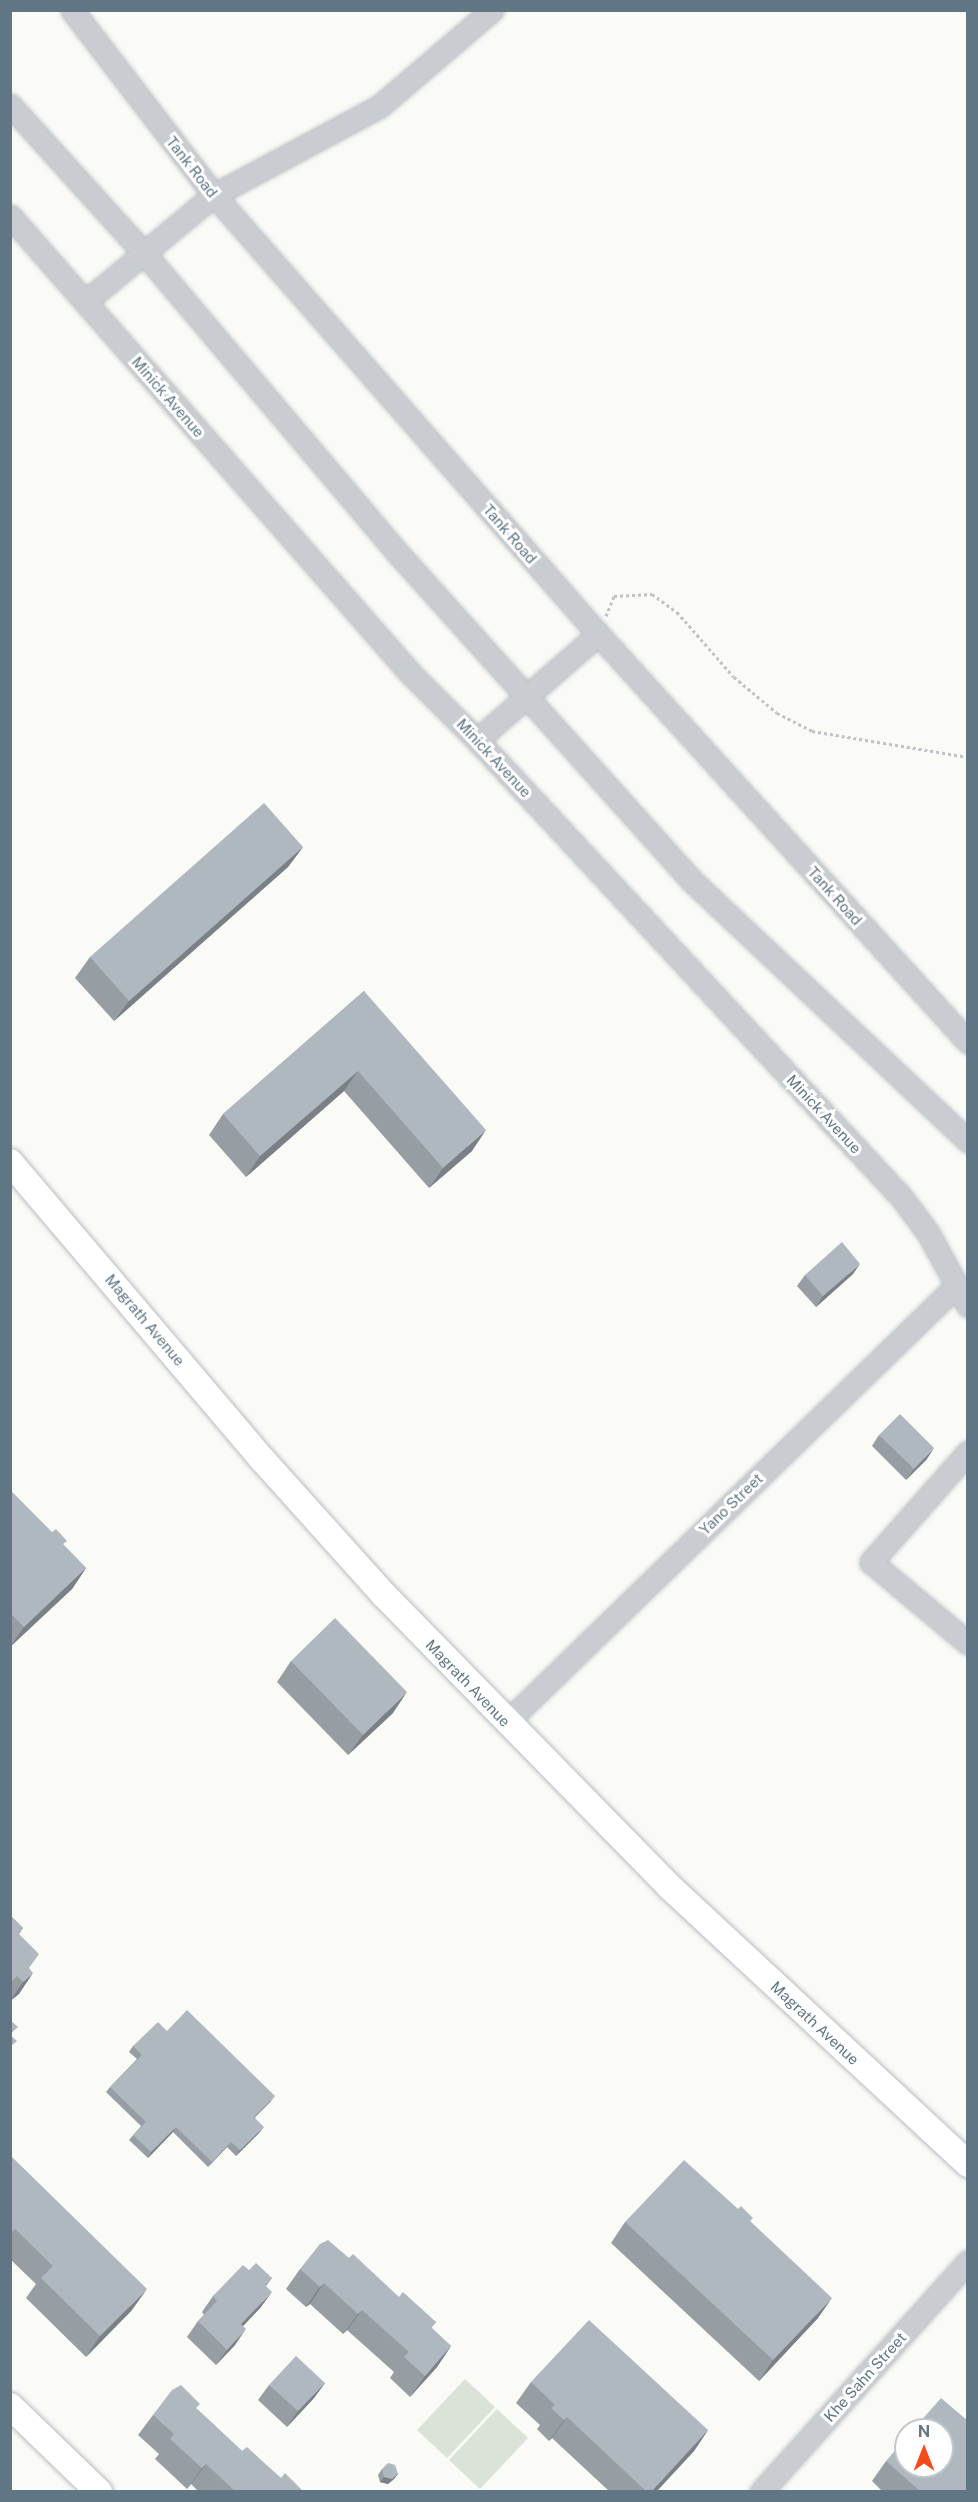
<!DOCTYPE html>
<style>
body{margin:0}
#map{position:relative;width:978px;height:2502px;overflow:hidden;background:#fafaf7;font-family:"Public Sans",sans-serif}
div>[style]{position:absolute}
.green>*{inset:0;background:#dbe2d8}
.path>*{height:3px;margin-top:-1.5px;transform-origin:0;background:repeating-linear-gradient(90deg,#c0c3c5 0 3px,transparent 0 6px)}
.roads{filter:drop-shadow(0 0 2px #b7bdc1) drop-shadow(0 0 2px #b7bdc1)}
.minor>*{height:21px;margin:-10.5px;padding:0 10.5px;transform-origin:10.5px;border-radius:10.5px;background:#c9cdd1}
.major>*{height:26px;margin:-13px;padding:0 13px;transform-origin:13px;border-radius:13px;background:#fff}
.wall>*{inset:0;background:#969ea4}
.shaded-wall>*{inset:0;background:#7a8186}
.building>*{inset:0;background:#afb8bf}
span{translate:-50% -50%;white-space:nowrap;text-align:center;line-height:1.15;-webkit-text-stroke:6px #fff;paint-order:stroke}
.street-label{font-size:15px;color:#617685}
.frame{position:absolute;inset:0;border:12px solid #617685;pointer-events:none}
.north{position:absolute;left:894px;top:2418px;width:60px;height:60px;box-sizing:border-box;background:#fff;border:2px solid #c0c8ce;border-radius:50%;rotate:0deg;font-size:16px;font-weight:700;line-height:24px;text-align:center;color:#617685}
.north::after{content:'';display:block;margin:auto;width:21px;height:27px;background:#f54a1c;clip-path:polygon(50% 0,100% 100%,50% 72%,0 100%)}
</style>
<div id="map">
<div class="green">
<div style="clip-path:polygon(465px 2379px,495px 2407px,447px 2458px,417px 2430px)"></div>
<div style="clip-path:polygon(497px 2409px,528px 2438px,480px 2489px,449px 2460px)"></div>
</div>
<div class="path">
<div style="left:606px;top:616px;width:22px;rotate:-68deg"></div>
<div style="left:614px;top:596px;width:38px;rotate:-3deg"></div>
<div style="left:652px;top:594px;width:31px;rotate:36deg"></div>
<div style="left:677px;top:612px;width:86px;rotate:48.8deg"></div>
<div style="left:734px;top:677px;width:56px;rotate:39.9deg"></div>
<div style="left:777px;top:713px;width:39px;rotate:27deg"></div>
<div style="left:812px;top:731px;width:158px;rotate:9.5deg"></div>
</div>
<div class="roads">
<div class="minor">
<div style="left:72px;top:10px;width:233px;rotate:52.5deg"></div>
<div style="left:214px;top:195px;width:583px;rotate:48.82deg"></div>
<div style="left:598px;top:634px;width:551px;rotate:47.8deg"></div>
<div style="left:10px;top:105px;width:209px;rotate:47.9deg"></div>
<div style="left:150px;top:260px;width:380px;rotate:49.8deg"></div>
<div style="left:395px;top:550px;width:442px;rotate:48.1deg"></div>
<div style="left:690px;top:879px;width:382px;rotate:43.3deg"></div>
<div style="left:10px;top:216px;width:609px;rotate:48.8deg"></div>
<div style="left:411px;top:674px;width:93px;rotate:45deg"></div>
<div style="left:477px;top:740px;width:625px;rotate:47.14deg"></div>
<div style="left:902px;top:1198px;width:44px;rotate:53.4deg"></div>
<div style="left:928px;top:1233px;width:83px;rotate:61.3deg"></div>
<div style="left:85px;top:302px;width:168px;rotate:-39.7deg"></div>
<div style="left:214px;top:195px;width:188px;rotate:-28.2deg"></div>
<div style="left:380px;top:106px;width:148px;rotate:-40.6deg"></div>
<div style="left:477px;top:740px;width:161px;rotate:-41.2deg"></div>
<div style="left:968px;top:1452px;width:147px;rotate:131.4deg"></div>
<div style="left:871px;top:1562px;width:126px;rotate:39.9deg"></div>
<div style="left:506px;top:1723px;width:629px;rotate:-44.16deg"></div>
<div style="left:761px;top:2492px;width:310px;rotate:-48.1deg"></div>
</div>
<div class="major">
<div style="left:10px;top:1162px;width:390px;rotate:49.7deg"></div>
<div style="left:262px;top:1459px;width:183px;rotate:48.1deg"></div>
<div style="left:384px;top:1595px;width:409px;rotate:45.6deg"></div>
<div style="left:670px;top:1887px;width:407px;rotate:42.9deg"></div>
<div style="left:10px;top:2406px;width:124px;rotate:44deg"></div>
</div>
</div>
<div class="wall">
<div style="clip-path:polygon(303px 847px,288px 867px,114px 1021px,75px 978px,90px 957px)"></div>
<div style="clip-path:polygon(364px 991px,472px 1151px,429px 1188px,344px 1091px,246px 1177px,209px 1135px,223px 1114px)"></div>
<div style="clip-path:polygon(853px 1274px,816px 1307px,797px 1286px,805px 1275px)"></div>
<div style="clip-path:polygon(879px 1435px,927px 1459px,906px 1480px,872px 1446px)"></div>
<div style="clip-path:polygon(10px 1490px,86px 1568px,72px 1589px,10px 1647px)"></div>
<div style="clip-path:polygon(291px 1661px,393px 1713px,348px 1755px,277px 1682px)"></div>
<div style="clip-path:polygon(10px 1915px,23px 1928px,19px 1934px,29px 1968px,19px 1994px,10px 2001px)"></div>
<div style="clip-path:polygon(167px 2031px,271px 2101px,255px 2117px,260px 2132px,236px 2156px,227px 2147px,208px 2167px,173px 2132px,148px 2158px,129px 2140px,141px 2126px,106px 2092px,110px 2087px,137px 2059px,129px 2052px,133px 2046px)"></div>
<div style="clip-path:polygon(10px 2155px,132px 2310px,86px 2357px,26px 2298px,36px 2284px,10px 2259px)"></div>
<div style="clip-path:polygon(750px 2221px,818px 2318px,759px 2381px,611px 2243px,625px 2222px)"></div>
<div style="clip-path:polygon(349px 2258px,399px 2297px,436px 2322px,431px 2328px,451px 2346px,437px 2367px,410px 2397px,390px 2378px,394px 2372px,347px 2330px,343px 2334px,310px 2304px,306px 2307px,286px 2289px,300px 2269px)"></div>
<div style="clip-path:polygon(249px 2270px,272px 2278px,266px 2286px,261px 2307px,243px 2326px,235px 2345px,216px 2365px,187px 2337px,198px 2321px,204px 2315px,202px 2312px,213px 2296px)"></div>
<div style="clip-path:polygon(531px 2382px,708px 2430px,694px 2451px,656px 2492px,610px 2492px,552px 2438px,549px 2441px,537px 2429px,540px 2425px,516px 2403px)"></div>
<div style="clip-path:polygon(325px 2383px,314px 2398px,287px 2427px,258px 2400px,269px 2385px)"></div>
<div style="clip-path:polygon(197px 2409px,242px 2451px,281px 2478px,304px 2492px,199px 2492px,191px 2484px,187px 2489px,155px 2459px,159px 2454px,138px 2435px,153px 2415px)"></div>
<div style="clip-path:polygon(886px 2461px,968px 2492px,883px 2492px,872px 2481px)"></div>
<div style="clip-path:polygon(382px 2469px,398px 2474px,394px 2479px,388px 2484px,380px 2482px,378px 2475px)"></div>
</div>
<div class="shaded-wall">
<div style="clip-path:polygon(303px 847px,288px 867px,114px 1021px,129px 1001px)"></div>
<div style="clip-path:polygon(358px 1071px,344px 1091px,246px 1177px,260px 1156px)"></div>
<div style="clip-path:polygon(486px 1130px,472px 1151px,429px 1188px,443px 1168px)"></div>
<div style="clip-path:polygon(860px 1264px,853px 1274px,816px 1307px,823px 1296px)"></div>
<div style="clip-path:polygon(934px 1448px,927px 1459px,906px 1480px,914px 1469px)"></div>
<div style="clip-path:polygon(86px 1568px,72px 1589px,10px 1647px,24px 1627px)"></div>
<div style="clip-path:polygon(407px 1692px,393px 1713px,348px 1755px,363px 1735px)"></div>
<div style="clip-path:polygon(33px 1973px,19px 1994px,10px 2001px,23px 1982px)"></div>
<div style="clip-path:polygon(275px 2096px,271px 2101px,250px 2122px,254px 2117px)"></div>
<div style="clip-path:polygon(176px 2127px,173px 2132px,148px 2158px,151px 2152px)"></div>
<div style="clip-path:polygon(264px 2127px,260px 2132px,236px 2156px,240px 2150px)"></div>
<div style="clip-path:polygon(231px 2142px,227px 2147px,208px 2167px,212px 2162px)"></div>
<div style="clip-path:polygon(324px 2283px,310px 2304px,306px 2307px,320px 2287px)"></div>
<div style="clip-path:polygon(147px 2289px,132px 2310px,86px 2357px,100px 2336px)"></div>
<div style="clip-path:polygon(272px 2292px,261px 2307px,230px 2340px,241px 2324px)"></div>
<div style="clip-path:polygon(832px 2298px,818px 2318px,759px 2381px,773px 2360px)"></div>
<div style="clip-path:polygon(362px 2310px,347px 2330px,343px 2334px,358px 2314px)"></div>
<div style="clip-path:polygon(246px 2329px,235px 2345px,216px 2365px,227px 2350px)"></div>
<div style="clip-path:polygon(451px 2346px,437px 2367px,410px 2397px,425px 2376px)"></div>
<div style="clip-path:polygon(325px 2383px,314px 2398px,287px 2427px,298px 2411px)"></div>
<div style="clip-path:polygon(567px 2417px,552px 2438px,549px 2441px,564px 2420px)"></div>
<div style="clip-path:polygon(708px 2430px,694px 2451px,656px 2492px,651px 2492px)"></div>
<div style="clip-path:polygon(206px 2464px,191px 2484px,187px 2489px,202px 2468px)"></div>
<div style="clip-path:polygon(398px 2474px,394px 2479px,388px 2484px,380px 2482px,384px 2477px)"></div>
</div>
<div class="building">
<div style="clip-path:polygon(264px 803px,303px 847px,129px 1001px,90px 957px)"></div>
<div style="clip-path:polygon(364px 991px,486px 1130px,443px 1168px,358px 1071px,260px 1156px,223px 1114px)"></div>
<div style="clip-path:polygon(842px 1242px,860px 1264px,823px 1296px,805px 1275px)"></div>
<div style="clip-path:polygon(900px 1414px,934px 1448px,914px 1469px,879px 1435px)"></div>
<div style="clip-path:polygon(10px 1490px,52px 1532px,56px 1529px,67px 1541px,63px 1544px,86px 1568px,24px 1627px,10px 1613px)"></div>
<div style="clip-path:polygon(335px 1618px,407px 1692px,363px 1735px,291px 1661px)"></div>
<div style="clip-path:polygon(10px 1915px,23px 1928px,18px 1933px,39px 1954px,29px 1968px,33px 1973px,23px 1982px,17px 1976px,10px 1983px)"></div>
<div style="clip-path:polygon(187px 2010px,275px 2096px,254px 2117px,264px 2127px,240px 2150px,231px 2142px,212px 2162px,176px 2127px,151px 2152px,133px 2135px,146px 2122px,110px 2087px,142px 2055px,133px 2046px,158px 2022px,167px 2031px)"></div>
<div style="clip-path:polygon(10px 2020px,18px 2027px,10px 2034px)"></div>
<div style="clip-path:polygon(10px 2035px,17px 2041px,10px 2047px)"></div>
<div style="clip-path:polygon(10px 2155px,147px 2289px,100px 2336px,41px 2278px,53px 2266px,15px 2229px,10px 2234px)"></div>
<div style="clip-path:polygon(684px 2160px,738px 2209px,741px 2206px,753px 2218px,750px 2221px,832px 2298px,773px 2360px,625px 2222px)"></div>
<div style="clip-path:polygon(328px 2240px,349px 2258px,353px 2254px,399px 2297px,403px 2292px,436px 2322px,431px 2327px,451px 2346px,425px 2376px,404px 2357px,409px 2352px,362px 2310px,358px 2314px,324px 2283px,320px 2287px,300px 2269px,320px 2244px)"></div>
<div style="clip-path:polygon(256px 2263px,272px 2278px,265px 2285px,272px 2292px,241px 2324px,246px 2329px,227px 2350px,198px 2321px,217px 2301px,213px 2296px,243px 2265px,249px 2270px)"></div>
<div style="clip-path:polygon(589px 2320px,708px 2430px,651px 2492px,647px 2492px,567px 2417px,564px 2420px,551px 2408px,555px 2405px,531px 2382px)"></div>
<div style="clip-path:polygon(296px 2356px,325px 2383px,298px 2411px,269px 2385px)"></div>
<div style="clip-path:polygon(181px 2385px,200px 2404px,196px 2408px,242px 2451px,247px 2447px,281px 2478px,285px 2473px,304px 2492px,236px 2492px,206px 2464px,202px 2468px,170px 2439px,174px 2434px,153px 2415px,172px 2390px)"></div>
<div style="clip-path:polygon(941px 2398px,968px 2421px,968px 2492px,921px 2492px,886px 2461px,906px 2438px,906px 2466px,942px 2466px,942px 2430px,913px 2430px)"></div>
<div style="clip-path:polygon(388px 2463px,395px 2465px,398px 2474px,392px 2479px,384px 2477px,382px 2469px)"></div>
</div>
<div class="street-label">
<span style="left:192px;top:167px;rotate:52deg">Tank Road</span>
<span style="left:168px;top:397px;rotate:49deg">Minick Avenue</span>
<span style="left:510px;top:534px;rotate:49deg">Tank Road</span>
<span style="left:494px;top:758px;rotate:47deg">Minick Avenue</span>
<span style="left:835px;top:896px;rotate:48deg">Tank Road</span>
<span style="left:824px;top:1114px;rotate:47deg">Minick Avenue</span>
<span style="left:145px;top:1320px;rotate:50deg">Magrath Avenue</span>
<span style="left:731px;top:1504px;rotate:-44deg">Yano Street</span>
<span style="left:468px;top:1683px;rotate:46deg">Magrath Avenue</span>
<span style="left:815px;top:2023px;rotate:43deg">Magrath Avenue</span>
<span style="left:865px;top:2377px;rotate:-48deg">Khe Sahn Street</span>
</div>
<div class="frame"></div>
<div class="north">N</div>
</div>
